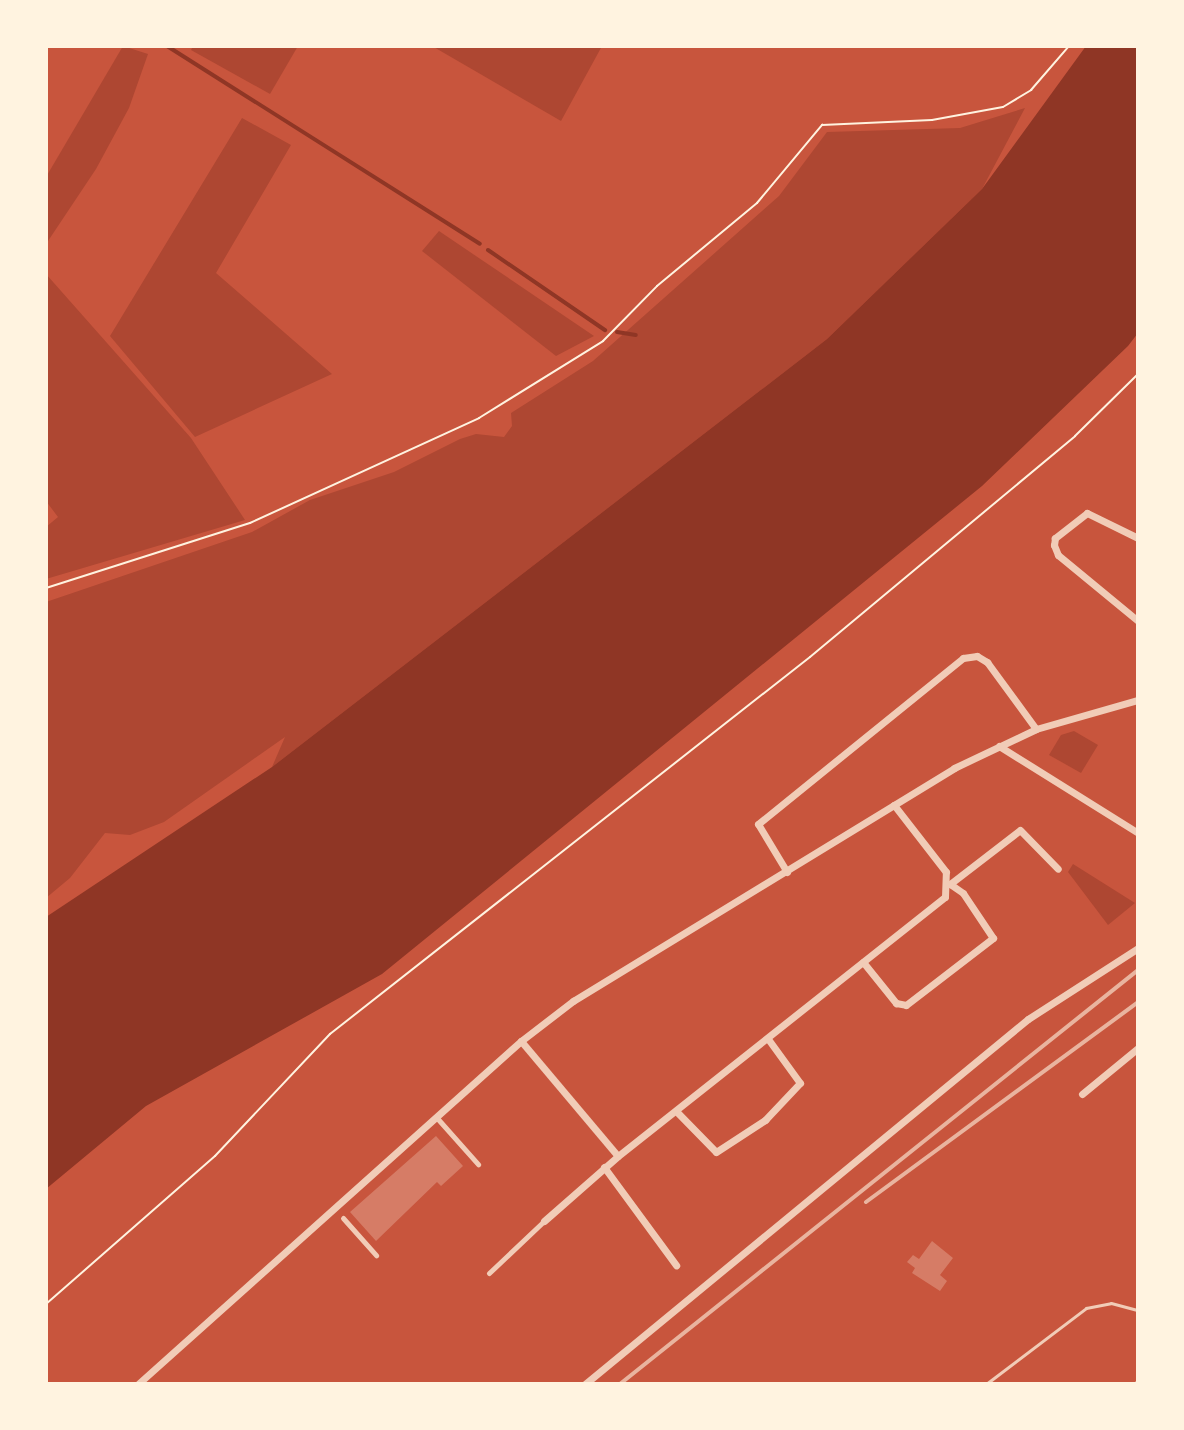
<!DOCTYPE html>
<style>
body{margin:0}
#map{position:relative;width:1184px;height:1430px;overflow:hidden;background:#c8553d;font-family:Rubik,sans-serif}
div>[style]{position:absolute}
.green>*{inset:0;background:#ae4732}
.water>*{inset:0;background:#8f3625}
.stream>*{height:4px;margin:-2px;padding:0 2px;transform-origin:2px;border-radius:2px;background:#8f3625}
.building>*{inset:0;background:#d67c66}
.path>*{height:2px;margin:-1px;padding:0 1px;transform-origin:1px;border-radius:1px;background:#fff3e0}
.service>*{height:3px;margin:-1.5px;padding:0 1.5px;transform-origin:1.5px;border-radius:1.5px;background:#f1ccb7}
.pedestrian>*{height:5px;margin:-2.5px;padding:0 2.5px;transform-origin:2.5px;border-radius:2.5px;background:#f1ccb7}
.minor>*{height:7px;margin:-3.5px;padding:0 3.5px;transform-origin:3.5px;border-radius:3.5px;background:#f1ccb7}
.rail>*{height:4px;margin:-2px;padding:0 2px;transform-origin:2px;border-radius:2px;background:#e9b49f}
span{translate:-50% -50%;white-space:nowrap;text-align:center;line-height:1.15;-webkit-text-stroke:8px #fff3e0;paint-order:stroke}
.frame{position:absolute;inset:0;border:48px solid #fff3e0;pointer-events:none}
</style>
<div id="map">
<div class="green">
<div style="clip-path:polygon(123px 46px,148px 54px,129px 108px,96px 169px,46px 244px,46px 177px)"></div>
<div style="clip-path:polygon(193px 46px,298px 46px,270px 94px,191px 50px)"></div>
<div style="clip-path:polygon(432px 46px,602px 46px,561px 121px)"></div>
<div style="clip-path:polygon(1025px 108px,982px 189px,827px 339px,272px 767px,285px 737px,164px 822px,130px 835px,105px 833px,70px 878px,46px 898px,46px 602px,252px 532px,310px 500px,394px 472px,460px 439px,476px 434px,504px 437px,512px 426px,511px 413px,593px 361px,779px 196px,827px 132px,960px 128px)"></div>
<div style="clip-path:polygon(242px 118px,291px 145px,216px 273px,332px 374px,195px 437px,110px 336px)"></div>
<div style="clip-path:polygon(439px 231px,594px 336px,556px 356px,422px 251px)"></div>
<div style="clip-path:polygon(46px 274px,191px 438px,245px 520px,46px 579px,46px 527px,58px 517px,46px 501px)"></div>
<div style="clip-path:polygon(1074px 731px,1098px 745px,1081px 773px,1049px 755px,1061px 735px)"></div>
<div style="clip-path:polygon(1073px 864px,1135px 903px,1108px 925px,1068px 872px)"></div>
</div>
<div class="water">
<div style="clip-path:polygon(1086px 46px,1138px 46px,1138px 333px,1128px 346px,982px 486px,382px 974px,146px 1106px,46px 1189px,46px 917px,272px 767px,827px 339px,982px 189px)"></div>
</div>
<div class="stream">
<div style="left:167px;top:46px;width:370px;rotate:32.3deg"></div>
<div style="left:488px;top:250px;width:142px;rotate:34.4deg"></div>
<div style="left:617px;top:332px;width:19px;rotate:9deg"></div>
</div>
<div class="building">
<div style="clip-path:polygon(436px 1136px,463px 1166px,441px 1186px,437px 1182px,376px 1241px,350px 1212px)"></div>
<div style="clip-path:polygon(932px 1241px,953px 1258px,940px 1275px,947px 1281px,940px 1291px,912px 1273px,915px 1268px,907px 1262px,913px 1255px,919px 1259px)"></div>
</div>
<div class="path">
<div style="left:46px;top:588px;width:214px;rotate:-17.7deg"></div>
<div style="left:250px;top:523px;width:252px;rotate:-24.6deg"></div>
<div style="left:479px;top:418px;width:146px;rotate:-31.8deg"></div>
<div style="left:603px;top:341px;width:77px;rotate:-45.5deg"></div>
<div style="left:657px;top:286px;width:130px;rotate:-39.7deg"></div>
<div style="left:757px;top:203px;width:102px;rotate:-50.2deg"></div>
<div style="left:822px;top:125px;width:110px;rotate:-2.6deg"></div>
<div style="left:932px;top:120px;width:72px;rotate:-10.4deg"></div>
<div style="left:1003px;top:107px;width:33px;rotate:-31deg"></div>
<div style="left:1031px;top:90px;width:58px;rotate:-49.2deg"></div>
<div style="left:46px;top:1304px;width:225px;rotate:-41.2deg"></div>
<div style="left:215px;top:1156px;width:168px;rotate:-46.7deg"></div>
<div style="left:330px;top:1034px;width:610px;rotate:-38.15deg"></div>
<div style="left:810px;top:657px;width:345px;rotate:-39.8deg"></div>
<div style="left:1075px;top:436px;width:88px;rotate:-44.5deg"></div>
</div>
<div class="service">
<div style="left:986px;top:1384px;width:126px;rotate:-37.2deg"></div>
<div style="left:1086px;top:1308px;width:25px;rotate:-11deg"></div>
<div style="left:1111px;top:1303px;width:28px;rotate:15deg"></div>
</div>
<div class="pedestrian">
<div style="left:437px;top:1118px;width:62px;rotate:48.3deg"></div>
<div style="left:343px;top:1218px;width:50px;rotate:48.3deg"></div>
<div style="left:489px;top:1273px;width:76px;rotate:-43.4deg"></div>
</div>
<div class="minor">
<div style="left:1138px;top:538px;width:57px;rotate:-153.9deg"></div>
<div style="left:1087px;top:513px;width:41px;rotate:142deg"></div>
<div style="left:1055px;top:538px;width:7px;rotate:98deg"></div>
<div style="left:1054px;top:545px;width:11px;rotate:68deg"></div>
<div style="left:1058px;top:555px;width:104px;rotate:39.5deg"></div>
<div style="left:999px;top:746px;width:164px;rotate:32deg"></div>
<div style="left:787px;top:872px;width:56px;rotate:-121.1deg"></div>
<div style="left:758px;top:824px;width:264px;rotate:-39deg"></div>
<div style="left:963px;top:658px;width:14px;rotate:-8deg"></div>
<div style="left:977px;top:656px;width:12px;rotate:31deg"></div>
<div style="left:987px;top:662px;width:83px;rotate:53.8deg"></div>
<div style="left:863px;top:962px;width:53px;rotate:51.2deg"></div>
<div style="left:896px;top:1003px;width:10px;rotate:11deg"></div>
<div style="left:906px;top:1005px;width:110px;rotate:-37.6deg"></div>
<div style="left:993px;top:938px;width:54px;rotate:-123.7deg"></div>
<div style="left:963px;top:893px;width:16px;rotate:-145deg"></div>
<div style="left:950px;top:884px;width:88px;rotate:-37.6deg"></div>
<div style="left:1020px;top:830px;width:54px;rotate:45.7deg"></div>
<div style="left:521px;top:1041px;width:150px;rotate:49.9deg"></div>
<div style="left:618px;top:1156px;width:417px;rotate:-38.4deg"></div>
<div style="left:945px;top:897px;width:25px;rotate:-88deg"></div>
<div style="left:946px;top:872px;width:85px;rotate:-127.8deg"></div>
<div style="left:1082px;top:1094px;width:72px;rotate:-39.4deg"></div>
<div style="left:676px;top:1111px;width:57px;rotate:45.7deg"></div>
<div style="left:716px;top:1152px;width:59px;rotate:-33.1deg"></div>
<div style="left:765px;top:1120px;width:51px;rotate:-46.6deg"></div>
<div style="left:800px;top:1083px;width:54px;rotate:-126deg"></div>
<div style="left:604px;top:1167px;width:122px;rotate:53.7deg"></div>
<div style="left:544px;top:1221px;width:98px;rotate:-41.3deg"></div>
<div style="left:138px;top:1384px;width:514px;rotate:-41.85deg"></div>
<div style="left:521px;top:1041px;width:66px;rotate:-37.6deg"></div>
<div style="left:573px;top:1001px;width:447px;rotate:-31.4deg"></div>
<div style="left:954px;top:768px;width:91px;rotate:-25.4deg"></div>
<div style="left:1036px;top:729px;width:106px;rotate:-15.9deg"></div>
<div style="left:585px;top:1384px;width:574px;rotate:-39.49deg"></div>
<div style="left:1028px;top:1019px;width:131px;rotate:-32.8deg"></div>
<div style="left:1138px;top:1384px;width:1px;rotate:-90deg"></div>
</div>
<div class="rail">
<div style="left:866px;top:1202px;width:338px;rotate:-36.3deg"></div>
<div style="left:620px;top:1384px;width:663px;rotate:-38.63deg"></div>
</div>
<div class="frame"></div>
</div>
